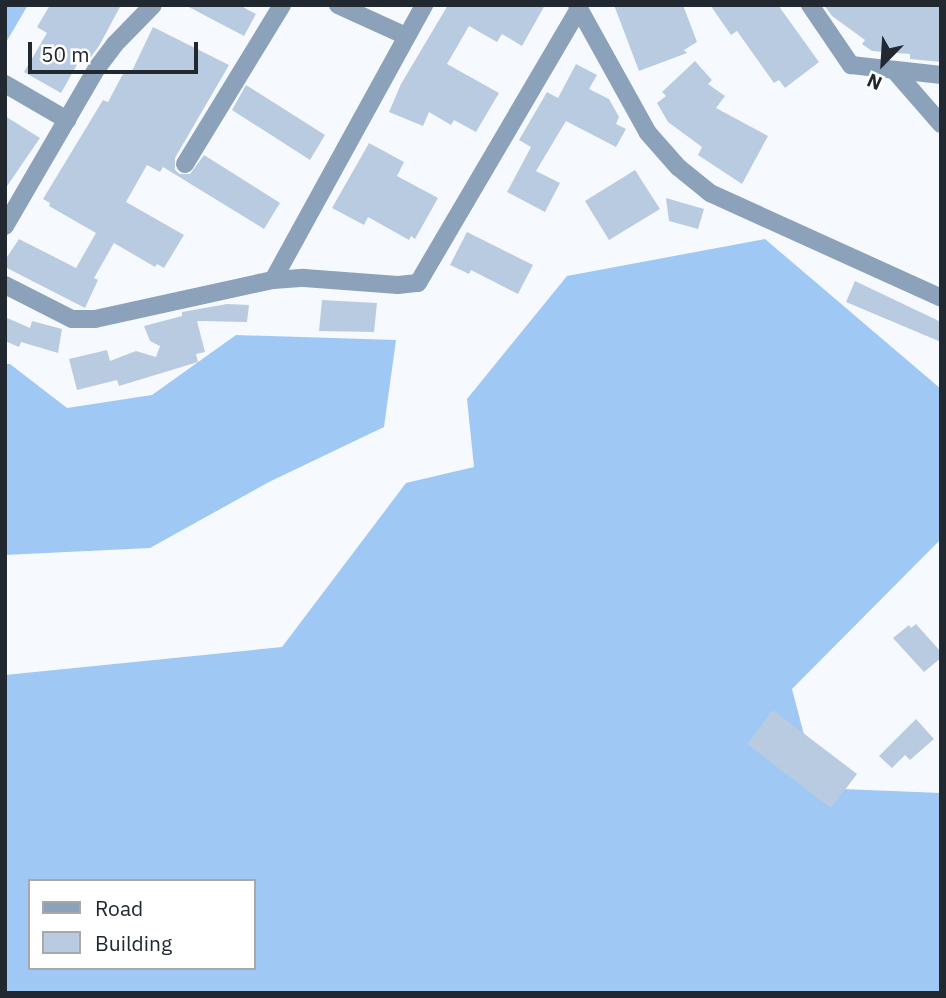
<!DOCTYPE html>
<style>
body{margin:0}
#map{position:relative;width:946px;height:998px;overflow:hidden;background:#f6fafe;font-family:"IBM Plex Sans",sans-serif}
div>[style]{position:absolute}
.forest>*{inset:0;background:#a0c8f4}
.building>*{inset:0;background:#b9cbe0}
.minor>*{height:18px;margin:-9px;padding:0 9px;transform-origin:9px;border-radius:9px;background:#8ca2ba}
span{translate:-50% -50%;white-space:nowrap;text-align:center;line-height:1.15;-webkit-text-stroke:5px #fff;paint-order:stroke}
.frame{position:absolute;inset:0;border:7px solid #212830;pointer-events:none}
.legend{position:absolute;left:28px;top:879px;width:228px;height:91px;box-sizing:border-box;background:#fff;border:2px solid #a6a9ac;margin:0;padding:9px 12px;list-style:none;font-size:21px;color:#212830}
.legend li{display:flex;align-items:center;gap:14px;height:35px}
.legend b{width:35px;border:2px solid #a6a9ac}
.north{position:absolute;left:848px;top:28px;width:70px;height:70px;-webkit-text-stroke:5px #fff;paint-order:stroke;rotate:204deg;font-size:19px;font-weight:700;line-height:28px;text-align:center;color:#212830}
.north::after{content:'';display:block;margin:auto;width:24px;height:32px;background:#212830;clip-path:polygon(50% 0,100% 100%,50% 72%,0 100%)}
.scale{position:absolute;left:28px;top:42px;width:170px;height:32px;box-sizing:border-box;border:4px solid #212830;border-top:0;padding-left:9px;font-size:21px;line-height:24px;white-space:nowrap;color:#212830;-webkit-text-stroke:5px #fff;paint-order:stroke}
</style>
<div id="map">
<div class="forest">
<div style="clip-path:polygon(5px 5px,28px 5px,5px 44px)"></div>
<div style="clip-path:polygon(evenodd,765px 239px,941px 389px,941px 539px,792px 689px,818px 788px,941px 793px,941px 993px,5px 993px,5px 675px,282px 647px,406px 483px,474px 467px,467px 399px,567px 276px,765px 239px,30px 881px,254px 881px,254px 968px,30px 968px,30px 881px)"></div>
<div style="clip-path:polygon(236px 335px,396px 340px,384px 427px,269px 482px,150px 548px,5px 555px,5px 364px,10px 364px,67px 408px,152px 395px)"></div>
</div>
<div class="building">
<div style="clip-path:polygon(50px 5px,121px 5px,99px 46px,90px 58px,83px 54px,61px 93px,24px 72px,47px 33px,37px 27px)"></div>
<div style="clip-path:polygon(185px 5px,239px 5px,256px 14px,244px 36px)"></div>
<div style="clip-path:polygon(448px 5px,545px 5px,522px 46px,502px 34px,497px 42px,469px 26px,447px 64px,499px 93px,476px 132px,454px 120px,451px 125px,429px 112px,423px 126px,389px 112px,401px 84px)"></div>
<div style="clip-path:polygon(614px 5px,683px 5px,697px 42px,684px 50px,687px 53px,639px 71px)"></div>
<div style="clip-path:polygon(710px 5px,778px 5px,819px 62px,785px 88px,779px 80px,774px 83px,737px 31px,731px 35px)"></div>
<div style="clip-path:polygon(824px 5px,941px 5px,941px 62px,910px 59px,910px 54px,872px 51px,862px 44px,865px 40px,832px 16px)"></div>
<div style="clip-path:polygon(153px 27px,229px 65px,175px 158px,175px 170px,180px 174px,190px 174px,204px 155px,280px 203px,264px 229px,163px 167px,160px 172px,147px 165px,126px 202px,184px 235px,164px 268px,157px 264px,155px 267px,114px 243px,94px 278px,98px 280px,85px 308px,5px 267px,5px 260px,19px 239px,76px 268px,96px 233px,49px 206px,50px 203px,43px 199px,103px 100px,108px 102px,125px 70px,131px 73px)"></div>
<div style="clip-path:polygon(695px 61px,712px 80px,708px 84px,725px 96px,716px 108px,768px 136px,742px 184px,698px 155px,702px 147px,668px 122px,657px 103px,666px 96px,662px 92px)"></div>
<div style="clip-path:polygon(576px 64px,597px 75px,589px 89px,609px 99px,619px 117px,616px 124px,626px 129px,616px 147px,566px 121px,536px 171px,560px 183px,545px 212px,507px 192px,531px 147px,519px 140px,547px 92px,558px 98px)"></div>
<div style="clip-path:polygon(246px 85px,325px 135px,310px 160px,232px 110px)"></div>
<div style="clip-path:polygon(5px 116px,40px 138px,5px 189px)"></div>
<div style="clip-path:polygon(369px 143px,404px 162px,397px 176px,438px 198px,415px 239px,411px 236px,409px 240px,368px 217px,364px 225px,332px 208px)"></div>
<div style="clip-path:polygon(635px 170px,660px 209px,609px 240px,585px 201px)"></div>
<div style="clip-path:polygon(666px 198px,704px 209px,698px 229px,669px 221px)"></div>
<div style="clip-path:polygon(467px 232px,533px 265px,518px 294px,471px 270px,469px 274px,450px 265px)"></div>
<div style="clip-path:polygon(855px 281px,941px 322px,941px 342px,846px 302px)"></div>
<div style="clip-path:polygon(322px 300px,377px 303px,374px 332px,319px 331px)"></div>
<div style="clip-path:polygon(227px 304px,249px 305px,247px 322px,197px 321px,205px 352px,196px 354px,198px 362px,119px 386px,117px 380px,77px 390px,69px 359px,107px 350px,110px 361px,136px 351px,156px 357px,160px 346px,150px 341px,144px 326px,182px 316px,182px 312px)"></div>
<div style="clip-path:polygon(5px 317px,30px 328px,32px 321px,62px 329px,58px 353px,21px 342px,19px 347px,5px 341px)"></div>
<div style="clip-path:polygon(916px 624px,941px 652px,941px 658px,924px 672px,893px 638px,909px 625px,911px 628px)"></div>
<div style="clip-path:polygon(773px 710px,857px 774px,831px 808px,747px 744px)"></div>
<div style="clip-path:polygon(916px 719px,934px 739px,910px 760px,905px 755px,892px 768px,879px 756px)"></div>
</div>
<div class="minor">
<div style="left:338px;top:5px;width:75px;rotate:24.5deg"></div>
<div style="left:577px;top:5px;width:146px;rotate:61deg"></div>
<div style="left:648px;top:133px;width:45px;rotate:48.6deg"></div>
<div style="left:678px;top:167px;width:41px;rotate:39.1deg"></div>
<div style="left:710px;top:193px;width:254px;rotate:24.4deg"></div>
<div style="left:810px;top:5px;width:73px;rotate:55.7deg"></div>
<div style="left:851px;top:65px;width:91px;rotate:6.3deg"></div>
<div style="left:894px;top:70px;width:72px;rotate:49deg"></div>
<div style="left:5px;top:84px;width:72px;rotate:30.1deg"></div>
<div style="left:185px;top:164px;width:186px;rotate:-58.6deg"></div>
<div style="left:5px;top:226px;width:183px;rotate:-59.8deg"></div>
<div style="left:97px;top:68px;width:30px;rotate:-53deg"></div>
<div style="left:115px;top:44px;width:54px;rotate:-45.7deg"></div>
<div style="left:273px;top:280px;width:314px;rotate:-61.2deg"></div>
<div style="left:5px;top:285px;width:75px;rotate:26.9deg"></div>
<div style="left:72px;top:319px;width:23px"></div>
<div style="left:95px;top:319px;width:182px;rotate:-12.4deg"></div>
<div style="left:273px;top:280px;width:31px;rotate:-4deg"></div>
<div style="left:304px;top:278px;width:94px;rotate:4.3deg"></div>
<div style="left:398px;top:285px;width:20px;rotate:-6deg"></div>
<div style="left:418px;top:283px;width:318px;rotate:-59.6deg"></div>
</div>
<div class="frame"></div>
<ul class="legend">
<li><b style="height:9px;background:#8ca2ba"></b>Road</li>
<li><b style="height:19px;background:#b9cbe0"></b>Building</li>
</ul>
<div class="north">N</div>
<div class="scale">50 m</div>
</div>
